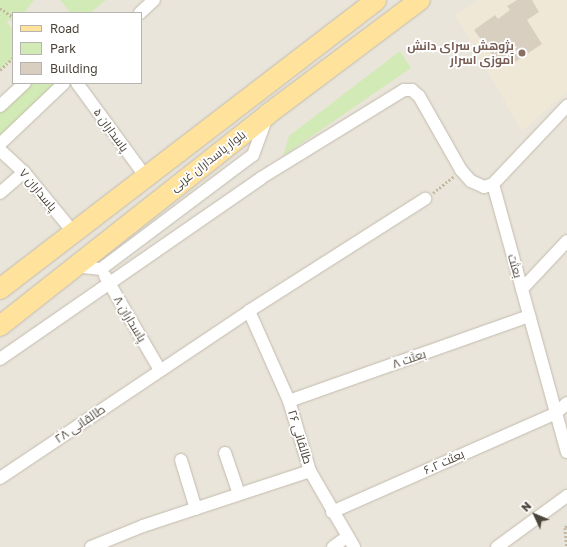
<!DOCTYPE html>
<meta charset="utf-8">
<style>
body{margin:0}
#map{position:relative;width:567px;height:547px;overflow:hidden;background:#f6f3ec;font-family:"Golos Text",Cairo,sans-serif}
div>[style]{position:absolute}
.residential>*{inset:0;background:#eae5da}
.education>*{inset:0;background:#efe8d6}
.green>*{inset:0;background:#d2eab5}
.building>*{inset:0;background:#d8cfc1}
.path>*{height:2.5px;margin-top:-1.25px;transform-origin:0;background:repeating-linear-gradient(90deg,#c4b79f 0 2px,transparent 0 4px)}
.roads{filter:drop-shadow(0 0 1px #c2bbae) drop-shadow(0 0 1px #c2bbae)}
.street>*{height:12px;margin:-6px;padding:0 6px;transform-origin:6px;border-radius:6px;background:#fff}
.primary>*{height:20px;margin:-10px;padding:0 10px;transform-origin:10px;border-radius:10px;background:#ffe39c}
.dots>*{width:11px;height:11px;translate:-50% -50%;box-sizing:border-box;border:2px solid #fff;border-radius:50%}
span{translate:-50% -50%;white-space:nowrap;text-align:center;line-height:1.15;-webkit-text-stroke:3.5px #fff;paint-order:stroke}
.education-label{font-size:12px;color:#785e54;font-weight:700}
.right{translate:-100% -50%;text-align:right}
.street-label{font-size:12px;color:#4b4439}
.legend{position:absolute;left:12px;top:12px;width:130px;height:72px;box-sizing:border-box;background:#fff;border:1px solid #b7b4b0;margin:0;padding:5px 7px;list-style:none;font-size:12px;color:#4b4439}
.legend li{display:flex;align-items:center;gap:8px;height:20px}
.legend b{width:20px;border:1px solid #b7b4b0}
.north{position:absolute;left:515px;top:495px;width:40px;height:40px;-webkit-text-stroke:3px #fff;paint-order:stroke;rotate:314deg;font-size:11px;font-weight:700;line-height:16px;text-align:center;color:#4b4439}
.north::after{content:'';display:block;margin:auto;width:14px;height:18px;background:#4b4439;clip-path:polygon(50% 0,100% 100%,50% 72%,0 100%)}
</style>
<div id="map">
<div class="residential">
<div style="clip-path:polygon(evenodd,0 0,567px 0,567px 547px,0 547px,0 0,13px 13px,141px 13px,141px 83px,13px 83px,13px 13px)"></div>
</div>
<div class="education">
<div style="clip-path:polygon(480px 0,567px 0,567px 91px,522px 131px,455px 15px)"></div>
</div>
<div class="green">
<div style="clip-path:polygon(0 0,34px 0,24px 13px,13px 13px,13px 20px,6px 21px,13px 30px,13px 58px,0 70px)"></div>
<div style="clip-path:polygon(60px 0,106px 0,90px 13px,71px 13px)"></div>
<div style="clip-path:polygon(400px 51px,411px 68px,283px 156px,289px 136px)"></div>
<div style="clip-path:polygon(29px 83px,59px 83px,0 138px,0 110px)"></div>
</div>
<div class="building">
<div style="clip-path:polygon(517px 0,532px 0,539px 12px,527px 20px,542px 44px,515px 62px,513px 59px,501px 67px,474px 30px,495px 15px,498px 19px,510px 10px,507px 6px)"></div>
</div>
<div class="path">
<div style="left:0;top:8px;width:16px;rotate:35deg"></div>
<div style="left:0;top:70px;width:18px;rotate:-43deg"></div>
<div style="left:433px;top:193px;width:26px;rotate:-39deg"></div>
<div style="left:567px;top:526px;width:3px;rotate:135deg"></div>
<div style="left:565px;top:528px;width:18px;rotate:84deg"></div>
</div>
<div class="roads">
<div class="street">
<div style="left:140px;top:13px;width:19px;rotate:-43deg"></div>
<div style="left:77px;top:83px;width:115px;rotate:53.8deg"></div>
<div style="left:0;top:106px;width:34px;rotate:-43deg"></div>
<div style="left:0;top:144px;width:88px;rotate:-43.6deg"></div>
<div style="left:0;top:150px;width:33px;rotate:43deg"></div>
<div style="left:24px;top:172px;width:79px;rotate:50.7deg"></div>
<div style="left:493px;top:184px;width:278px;rotate:74.6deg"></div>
<div style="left:493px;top:184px;width:108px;rotate:-46.5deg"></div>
<div style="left:0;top:193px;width:32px;rotate:-41deg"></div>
<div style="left:75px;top:266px;width:26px;rotate:7deg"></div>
<div style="left:101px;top:269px;width:190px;rotate:-36.9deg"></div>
<div style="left:253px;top:155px;width:40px;rotate:-69.8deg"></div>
<div style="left:105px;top:276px;width:109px;rotate:59.7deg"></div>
<div style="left:522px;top:289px;width:66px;rotate:-46.8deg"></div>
<div style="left:249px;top:311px;width:209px;rotate:-32.5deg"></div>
<div style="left:0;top:359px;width:318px;rotate:-34.7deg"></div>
<div style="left:261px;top:178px;width:168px;rotate:-31.6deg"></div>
<div style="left:404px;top:90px;width:8px"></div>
<div style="left:412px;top:90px;width:9px;rotate:41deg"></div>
<div style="left:419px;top:96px;width:85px;rotate:60.4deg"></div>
<div style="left:461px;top:170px;width:15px;rotate:48deg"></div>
<div style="left:471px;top:181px;width:14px;rotate:25deg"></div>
<div style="left:484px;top:187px;width:9px;rotate:-18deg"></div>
<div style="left:289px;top:401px;width:255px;rotate:-19.5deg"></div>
<div style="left:225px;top:453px;width:43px;rotate:71.1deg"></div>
<div style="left:181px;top:460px;width:51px;rotate:73deg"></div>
<div style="left:310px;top:471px;width:88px;rotate:59.9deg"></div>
<div style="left:0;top:478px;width:300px;rotate:-33.8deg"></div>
<div style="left:249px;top:311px;width:98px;rotate:66deg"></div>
<div style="left:289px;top:401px;width:73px;rotate:73.3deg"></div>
<div style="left:310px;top:471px;width:176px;rotate:161.8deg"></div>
<div style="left:143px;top:526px;width:56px;rotate:158deg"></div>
<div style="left:332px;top:512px;width:245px;rotate:-23.8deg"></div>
<div style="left:556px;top:413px;width:15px;rotate:-42deg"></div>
<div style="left:333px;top:547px;width:17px;rotate:-36deg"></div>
<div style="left:497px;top:547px;width:87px;rotate:-36.1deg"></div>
</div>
<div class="primary">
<div style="left:0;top:289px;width:474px;rotate:-37.5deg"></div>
<div style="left:0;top:326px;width:342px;rotate:-38.3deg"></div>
<div style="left:268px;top:114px;width:190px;rotate:-36.9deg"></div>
</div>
</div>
<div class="dots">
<div style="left:522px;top:53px;background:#8d6e63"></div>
</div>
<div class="education-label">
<span class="right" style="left:514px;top:53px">پژوهش سرای دانش<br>آموزی اسرار</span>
</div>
<div class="street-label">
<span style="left:111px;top:130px;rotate:54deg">پاسداران ۵</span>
<span style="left:208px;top:161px;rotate:-38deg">بلوار پاسداران غربی</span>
<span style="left:38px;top:190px;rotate:50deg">پاسداران ۷</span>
<span style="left:515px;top:266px;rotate:74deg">بعثت</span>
<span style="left:130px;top:319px;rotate:59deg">پاسداران ۸</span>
<span style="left:409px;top:359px;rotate:-19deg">بعثت ۸</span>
<span style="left:80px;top:424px;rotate:-34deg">طالقانی ۲۸</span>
<span style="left:300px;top:437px;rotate:73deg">طالقانی ۲۶</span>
<span style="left:444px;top:462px;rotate:-24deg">بعثت ۶.۲</span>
</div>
<ul class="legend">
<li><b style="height:5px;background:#ffe39c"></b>Road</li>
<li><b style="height:11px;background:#d2eab5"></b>Park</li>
<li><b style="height:11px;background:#d8cfc1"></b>Building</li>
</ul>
<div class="north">N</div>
</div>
